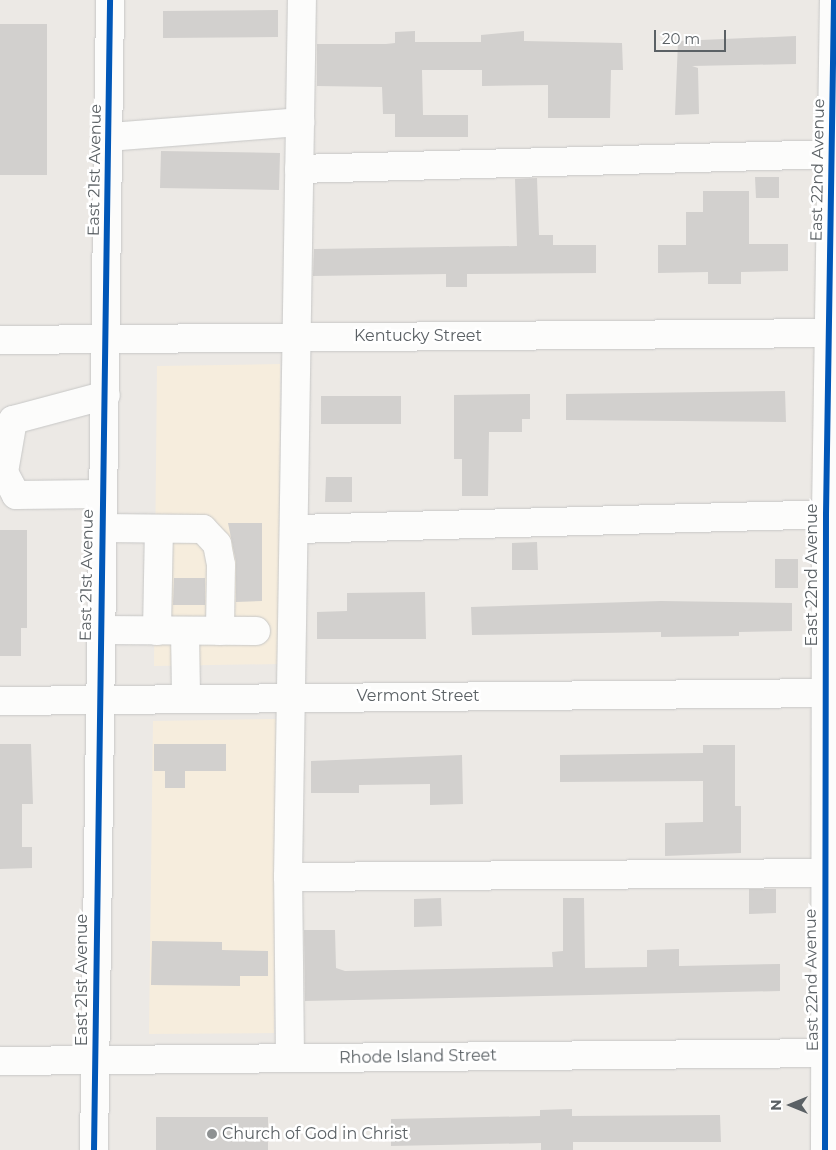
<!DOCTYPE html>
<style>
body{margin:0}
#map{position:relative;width:836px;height:1150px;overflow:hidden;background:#ece9e5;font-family:Montserrat,sans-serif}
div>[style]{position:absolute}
.commercial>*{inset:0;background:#f6eddd}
.building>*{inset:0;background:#d2d0ce}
.roads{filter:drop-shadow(0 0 1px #c7c7c6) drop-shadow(0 0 1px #c7c7c6)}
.minor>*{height:28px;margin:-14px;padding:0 14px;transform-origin:14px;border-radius:14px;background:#fcfcfb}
.cycleway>*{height:6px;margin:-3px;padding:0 3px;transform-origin:3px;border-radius:3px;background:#0057b8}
.dots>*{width:14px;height:14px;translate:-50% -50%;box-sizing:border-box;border:2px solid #fff;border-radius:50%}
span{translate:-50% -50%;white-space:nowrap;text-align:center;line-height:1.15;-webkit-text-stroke:5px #fff;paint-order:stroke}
.street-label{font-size:16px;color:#5b6165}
.poi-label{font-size:16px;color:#5b6165}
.left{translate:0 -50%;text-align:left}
.north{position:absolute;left:766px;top:1080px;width:50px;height:50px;-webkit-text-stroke:4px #fff;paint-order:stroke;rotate:270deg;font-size:14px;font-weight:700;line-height:20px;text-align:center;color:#5b6165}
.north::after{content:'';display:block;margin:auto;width:18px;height:22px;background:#5b6165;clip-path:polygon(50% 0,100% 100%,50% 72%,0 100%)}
.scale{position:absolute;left:654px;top:30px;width:72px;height:22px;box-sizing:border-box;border:2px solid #5b6165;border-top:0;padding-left:6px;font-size:15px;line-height:18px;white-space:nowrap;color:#5b6165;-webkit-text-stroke:4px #fff;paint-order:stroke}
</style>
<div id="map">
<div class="commercial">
<div style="clip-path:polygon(280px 364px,279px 664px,154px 666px,157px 366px)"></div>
<div style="clip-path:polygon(276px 719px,274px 1033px,149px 1034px,153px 721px)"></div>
</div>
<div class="building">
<div style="clip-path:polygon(278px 10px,278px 37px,163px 38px,163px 11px)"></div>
<div style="clip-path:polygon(0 24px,47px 24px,47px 175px,0 175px)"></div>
<div style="clip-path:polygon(415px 31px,415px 42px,481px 42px,481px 35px,524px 31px,524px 41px,622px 43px,623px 70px,611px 70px,610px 118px,548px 118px,548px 85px,482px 86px,482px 70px,422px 70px,423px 115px,468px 115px,468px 137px,395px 137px,395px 114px,383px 114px,382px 87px,317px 86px,317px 44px,386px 44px,395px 43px,395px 32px)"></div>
<div style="clip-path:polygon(796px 36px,796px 64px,692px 66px,698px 68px,699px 114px,675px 115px,678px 41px)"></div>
<div style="clip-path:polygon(161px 151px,280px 153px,279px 190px,160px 188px)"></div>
<div style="clip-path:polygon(755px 177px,779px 177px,779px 198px,756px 198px)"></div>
<div style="clip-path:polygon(537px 178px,539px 235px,553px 235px,553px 245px,596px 245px,596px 273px,467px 274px,467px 287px,446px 287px,446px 274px,313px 276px,314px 249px,517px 246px,515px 179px)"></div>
<div style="clip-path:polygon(703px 191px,749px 191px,749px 244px,788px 244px,788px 271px,741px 272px,741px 284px,708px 284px,708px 272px,658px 273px,658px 245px,686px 245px,686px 212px,703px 212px)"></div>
<div style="clip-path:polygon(785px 391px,786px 422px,566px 420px,566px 394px)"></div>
<div style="clip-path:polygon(530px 394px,530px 419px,522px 419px,522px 432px,489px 432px,488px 496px,462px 496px,462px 459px,454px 459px,454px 395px)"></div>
<div style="clip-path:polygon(321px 396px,401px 396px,401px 424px,321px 424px)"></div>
<div style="clip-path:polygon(326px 477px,352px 477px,352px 502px,325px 502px)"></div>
<div style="clip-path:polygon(228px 523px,262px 523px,262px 601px,236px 602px,236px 562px)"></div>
<div style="clip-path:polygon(0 530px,27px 530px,27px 628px,21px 628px,21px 656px,0 656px)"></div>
<div style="clip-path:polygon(537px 542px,538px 570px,512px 570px,512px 543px)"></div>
<div style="clip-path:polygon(775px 559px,798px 559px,798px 588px,775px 588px)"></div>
<div style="clip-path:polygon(174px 578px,205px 578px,205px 605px,173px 605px)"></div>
<div style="clip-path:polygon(425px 592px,426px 639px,317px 639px,317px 612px,347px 611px,347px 593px)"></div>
<div style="clip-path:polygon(661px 601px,792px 603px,792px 631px,739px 632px,739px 636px,661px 637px,661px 632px,472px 635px,471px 607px)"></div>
<div style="clip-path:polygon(0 744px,31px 744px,33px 804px,22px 804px,22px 847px,32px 847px,32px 868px,0 869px)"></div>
<div style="clip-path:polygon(154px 744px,226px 744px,226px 771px,185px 771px,185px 788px,165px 788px,165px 771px,154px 771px)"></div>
<div style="clip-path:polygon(703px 745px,735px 745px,735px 806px,741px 806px,741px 853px,665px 856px,665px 823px,703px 822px,703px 781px,560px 782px,560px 755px,703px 753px)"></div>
<div style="clip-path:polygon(462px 755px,463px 804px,430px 805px,430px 784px,359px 785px,359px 793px,311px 793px,311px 761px)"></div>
<div style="clip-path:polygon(749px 889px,776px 889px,776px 913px,749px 914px)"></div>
<div style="clip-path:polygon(441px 898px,442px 926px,414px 927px,414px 899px)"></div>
<div style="clip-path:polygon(563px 898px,584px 898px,585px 968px,647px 967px,647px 950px,679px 949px,679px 966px,780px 964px,780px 991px,305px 1001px,304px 930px,335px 930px,336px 968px,345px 971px,553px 967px,552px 952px,563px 951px)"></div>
<div style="clip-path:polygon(152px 941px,222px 942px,222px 950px,268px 951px,268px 976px,240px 976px,240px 986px,151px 985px)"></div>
<div style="clip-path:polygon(572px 1109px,572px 1116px,720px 1115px,721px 1142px,573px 1142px,573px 1150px,541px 1150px,541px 1143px,391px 1146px,391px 1119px,540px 1116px,540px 1110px)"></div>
<div style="clip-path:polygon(156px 1117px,268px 1117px,268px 1150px,156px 1150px)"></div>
</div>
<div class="roads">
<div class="minor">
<div style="left:109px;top:137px;width:192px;rotate:-4.5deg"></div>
<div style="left:299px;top:169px;width:537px;rotate:-1.6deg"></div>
<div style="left:0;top:340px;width:836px;rotate:-0.48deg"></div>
<div style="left:102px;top:494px;width:86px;rotate:179.3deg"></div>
<div style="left:16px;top:495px;width:26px;rotate:-118deg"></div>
<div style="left:4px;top:472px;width:53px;rotate:-80.2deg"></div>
<div style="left:13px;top:420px;width:96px;rotate:-15deg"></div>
<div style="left:101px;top:528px;width:102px;rotate:0.6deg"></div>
<div style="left:203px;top:529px;width:21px;rotate:47deg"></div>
<div style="left:217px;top:544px;width:21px;rotate:79deg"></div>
<div style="left:221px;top:565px;width:66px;rotate:90.9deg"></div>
<div style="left:297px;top:529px;width:539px;rotate:-1.59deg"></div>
<div style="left:100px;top:630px;width:156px;rotate:0.4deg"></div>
<div style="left:157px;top:631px;width:102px;rotate:-88.9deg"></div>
<div style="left:185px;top:631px;width:67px;rotate:89.1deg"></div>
<div style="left:0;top:701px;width:836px;rotate:-0.55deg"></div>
<div style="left:288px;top:877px;width:548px;rotate:-0.42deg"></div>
<div style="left:290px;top:1058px;width:181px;rotate:-90.6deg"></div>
<div style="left:288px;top:877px;width:877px;rotate:-89.09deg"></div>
<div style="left:0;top:1061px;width:836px;rotate:-0.55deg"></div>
<div style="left:94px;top:1150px;width:1150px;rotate:-89.2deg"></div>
<div style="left:825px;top:1150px;width:636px;rotate:-89.91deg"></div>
<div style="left:826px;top:514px;width:514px;rotate:-89.11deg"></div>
</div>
</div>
<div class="cycleway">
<div style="left:94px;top:1150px;width:1150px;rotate:-89.2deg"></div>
<div style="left:825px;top:1150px;width:636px;rotate:-89.91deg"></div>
<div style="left:826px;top:514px;width:514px;rotate:-89.11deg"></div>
</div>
<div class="dots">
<div style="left:212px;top:1134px;background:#8e9192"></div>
</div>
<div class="street-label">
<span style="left:95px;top:170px;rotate:-89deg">East 21st Avenue</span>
<span style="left:818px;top:170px;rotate:-89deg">East 22nd Avenue</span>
<span style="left:418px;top:336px">Kentucky Street</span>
<span style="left:87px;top:575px;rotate:-89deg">East 21st Avenue</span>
<span style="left:812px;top:575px;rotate:-90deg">East 22nd Avenue</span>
<span style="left:418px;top:696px">Vermont Street</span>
<span style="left:82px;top:980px;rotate:-90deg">East 21st Avenue</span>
<span style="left:812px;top:980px;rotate:-91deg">East 22nd Avenue</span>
<span style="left:418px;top:1057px;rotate:-1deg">Rhode Island Street</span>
</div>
<div class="poi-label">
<span class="left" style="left:222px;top:1134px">Church of God in Christ</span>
</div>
<div class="north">N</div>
<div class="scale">20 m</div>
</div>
